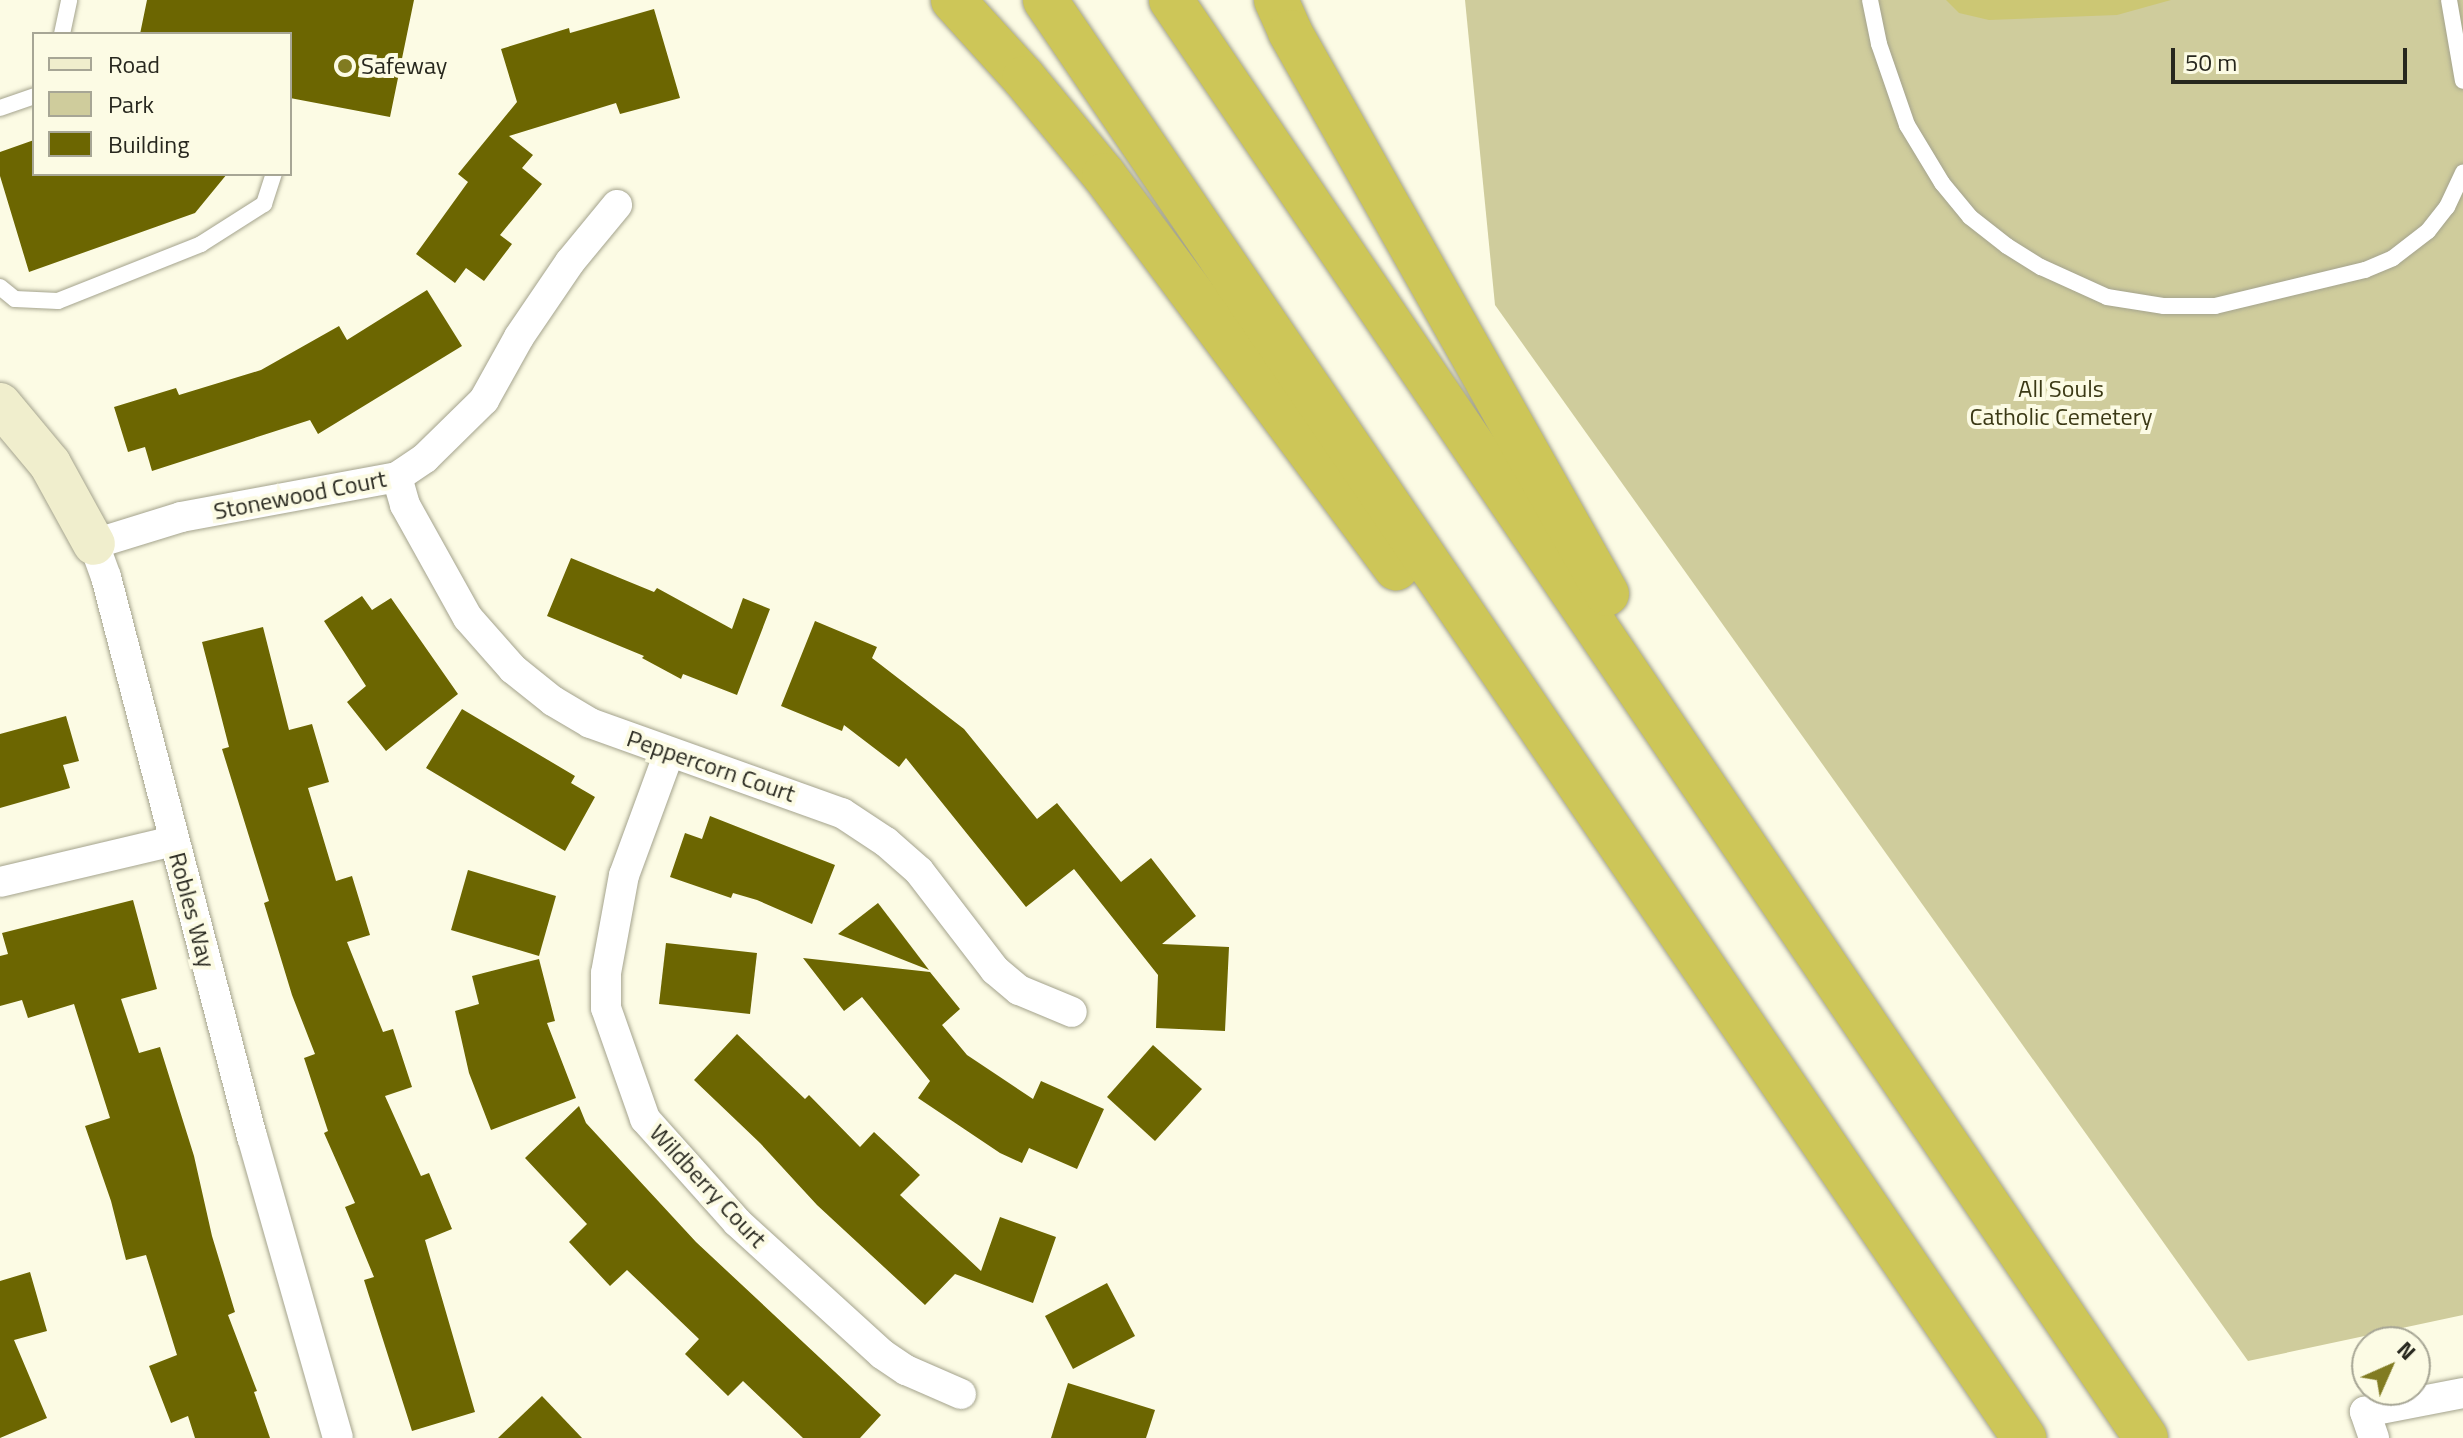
<!DOCTYPE html>
<style>
body{margin:0}
#map{position:relative;width:2463px;height:1438px;overflow:hidden;background:#fcfbe4;font-family:"Titillium Web",sans-serif}
div>[style]{position:absolute}
.green>*{inset:0;background:#cfcc9c}
.water>*{inset:0;background:#ccc774}
.building>*{inset:0;background:#6c6601}
.roads{filter:drop-shadow(0 0 2px #a4a38d) drop-shadow(0 0 2px #a4a38d)}
.lane>*{height:16px;margin:-8px;padding:0 8px;transform-origin:8px;border-radius:8px;background:#fff}
.street>*{height:30px;margin:-15px;padding:0 15px;transform-origin:15px;border-radius:15px;background:#fff}
.secondary>*{height:42px;margin:-21px;padding:0 21px;transform-origin:21px;border-radius:21px;background:#f0eecd}
.highway>*{height:44px;margin:-22px;padding:0 22px;transform-origin:22px;border-radius:22px;background:#cdc658}
.dots>*{width:22px;height:22px;translate:-50% -50%;box-sizing:border-box;border:4px solid #fcfbe4;border-radius:50%}
span{translate:-50% -50%;white-space:nowrap;text-align:center;line-height:1.15;-webkit-text-stroke:8px #fcfbe4;paint-order:stroke}
.poi-label{font-size:24px;color:#27271e}
.left{translate:0 -50%;text-align:left}
.park-label{font-size:24px;color:#3b3915}
.street-label{font-size:24px;color:#27271e}
.legend{position:absolute;left:32px;top:32px;width:260px;height:144px;box-sizing:border-box;background:#fcfbe4;border:2px solid #a7a695;margin:0;padding:10px 14px;list-style:none;font-size:24px;color:#27271e}
.legend li{display:flex;align-items:center;gap:16px;height:40px}
.legend b{width:40px;border:2px solid #a7a695}
.north{position:absolute;left:2351px;top:1326px;width:80px;height:80px;box-sizing:border-box;background:#fcfbe4;border:2px solid #a7a695;border-radius:50%;rotate:45deg;font-size:22px;font-weight:700;line-height:32px;text-align:center;color:#27271e}
.north::after{content:'';display:block;margin:auto;width:28px;height:36px;background:#817b21;clip-path:polygon(50% 0,100% 100%,50% 72%,0 100%)}
.scale{position:absolute;left:2171px;top:48px;width:236px;height:36px;box-sizing:border-box;border:4px solid #27271e;border-top:0;padding-left:10px;font-size:24px;line-height:28px;white-space:nowrap;color:#27271e;-webkit-text-stroke:6px #fcfbe4;paint-order:stroke}
</style>
<div id="map">
<div class="green">
<div style="clip-path:polygon(1465px 0,2463px 0,2463px 1315px,2248px 1361px,1495px 305px)"></div>
</div>
<div class="water">
<div style="clip-path:polygon(1946px 0,2171px 0,2117px 15px,1989px 20px,1959px 13px)"></div>
</div>
<div class="building">
<div style="clip-path:polygon(147px 0,414px 0,390px 117px,290px 98px,290px 34px,140px 34px)"></div>
<div style="clip-path:polygon(654px 9px,680px 98px,620px 114px,616px 103px,509px 136px,533px 155px,522px 168px,542px 184px,500px 235px,512px 244px,484px 281px,466px 268px,455px 283px,416px 254px,468px 182px,458px 174px,517px 102px,501px 49px,569px 28px,570px 33px)"></div>
<div style="clip-path:polygon(34px 140px,34px 174px,227px 174px,195px 213px,29px 272px,0 176px,0 152px)"></div>
<div style="clip-path:polygon(427px 290px,462px 346px,318px 434px,310px 420px,152px 471px,145px 447px,128px 452px,114px 407px,176px 388px,179px 395px,261px 370px,339px 326px,347px 340px)"></div>
<div style="clip-path:polygon(571px 558px,654px 592px,657px 588px,732px 629px,743px 598px,770px 609px,737px 695px,683px 674px,681px 679px,642px 658px,644px 656px,547px 616px)"></div>
<div style="clip-path:polygon(362px 596px,372px 610px,391px 598px,458px 694px,386px 751px,347px 702px,366px 686px,324px 621px)"></div>
<div style="clip-path:polygon(815px 621px,877px 647px,872px 658px,964px 729px,1037px 819px,1057px 803px,1121px 882px,1151px 858px,1196px 916px,1162px 944px,1229px 947px,1225px 1031px,1156px 1028px,1158px 975px,1074px 869px,1026px 907px,906px 758px,899px 767px,844px 725px,842px 731px,781px 706px)"></div>
<div style="clip-path:polygon(263px 627px,289px 730px,312px 724px,329px 782px,308px 788px,336px 881px,352px 876px,370px 935px,347px 942px,383px 1032px,393px 1029px,412px 1087px,385px 1096px,421px 1176px,429px 1173px,452px 1229px,425px 1240px,475px 1412px,412px 1431px,364px 1280px,374px 1277px,345px 1207px,355px 1203px,324px 1133px,328px 1131px,304px 1058px,315px 1054px,292px 995px,264px 903px,269px 901px,222px 749px,229px 747px,202px 642px)"></div>
<div style="clip-path:polygon(462px 709px,575px 776px,571px 783px,595px 797px,565px 851px,426px 768px)"></div>
<div style="clip-path:polygon(66px 716px,79px 761px,63px 765px,70px 788px,0 808px,0 734px)"></div>
<div style="clip-path:polygon(710px 816px,835px 865px,812px 924px,757px 900px,733px 893px,731px 898px,670px 877px,685px 833px,702px 839px)"></div>
<div style="clip-path:polygon(468px 870px,556px 896px,539px 956px,451px 930px)"></div>
<div style="clip-path:polygon(133px 900px,157px 989px,121px 999px,139px 1053px,160px 1047px,194px 1156px,212px 1236px,235px 1312px,228px 1315px,257px 1391px,254px 1392px,270px 1438px,195px 1438px,188px 1416px,171px 1423px,149px 1366px,177px 1355px,146px 1255px,126px 1260px,111px 1201px,85px 1126px,110px 1118px,74px 1004px,28px 1018px,22px 1000px,0 1006px,0 956px,8px 954px,2px 933px)"></div>
<div style="clip-path:polygon(878px 903px,929px 970px,838px 934px)"></div>
<div style="clip-path:polygon(666px 943px,757px 953px,750px 1014px,659px 1004px)"></div>
<div style="clip-path:polygon(803px 958px,930px 972px,960px 1009px,942px 1025px,967px 1055px,1033px 1099px,1041px 1081px,1104px 1109px,1077px 1169px,1029px 1148px,1022px 1163px,1000px 1153px,918px 1098px,930px 1081px,862px 997px,844px 1011px)"></div>
<div style="clip-path:polygon(539px 959px,555px 1021px,547px 1023px,576px 1098px,491px 1130px,469px 1073px,455px 1011px,479px 1004px,472px 976px)"></div>
<div style="clip-path:polygon(737px 1034px,805px 1099px,809px 1095px,860px 1147px,874px 1132px,920px 1175px,900px 1195px,981px 1271px,1000px 1217px,1056px 1237px,1033px 1303px,955px 1274px,925px 1305px,817px 1205px,760px 1143px,694px 1080px)"></div>
<div style="clip-path:polygon(1153px 1045px,1202px 1089px,1155px 1141px,1107px 1097px)"></div>
<div style="clip-path:polygon(579px 1106px,586px 1123px,696px 1242px,881px 1415px,860px 1438px,803px 1438px,743px 1381px,728px 1396px,685px 1354px,699px 1339px,627px 1270px,610px 1286px,569px 1242px,587px 1224px,525px 1158px)"></div>
<div style="clip-path:polygon(30px 1272px,47px 1331px,14px 1340px,47px 1418px,0 1438px,0 1281px)"></div>
<div style="clip-path:polygon(1107px 1283px,1135px 1336px,1073px 1369px,1045px 1316px)"></div>
<div style="clip-path:polygon(1068px 1383px,1155px 1410px,1146px 1438px,1051px 1438px)"></div>
<div style="clip-path:polygon(542px 1396px,582px 1438px,498px 1438px)"></div>
</div>
<div class="roads">
<div class="lane">
<div style="left:1870px;top:0;width:45px;rotate:78.4deg"></div>
<div style="left:1879px;top:44px;width:86px;rotate:70.9deg"></div>
<div style="left:1907px;top:125px;width:68px;rotate:58.9deg"></div>
<div style="left:1942px;top:183px;width:44px;rotate:50.5deg"></div>
<div style="left:1970px;top:217px;width:47px;rotate:38.1deg"></div>
<div style="left:2007px;top:246px;width:40px;rotate:32deg"></div>
<div style="left:2041px;top:267px;width:72px;rotate:24.4deg"></div>
<div style="left:2107px;top:297px;width:58px;rotate:9deg"></div>
<div style="left:2164px;top:306px;width:51px"></div>
<div style="left:2215px;top:306px;width:154px;rotate:-13.5deg"></div>
<div style="left:2365px;top:270px;width:30px;rotate:-23deg"></div>
<div style="left:2393px;top:258px;width:44px;rotate:-37.6deg"></div>
<div style="left:2428px;top:231px;width:31px;rotate:-52deg"></div>
<div style="left:2447px;top:207px;width:38px;rotate:-65deg"></div>
<div style="left:2449px;top:0;width:82px;rotate:80.2deg"></div>
<div style="left:62px;top:34px;width:35px;rotate:-78deg"></div>
<div style="left:0;top:108px;width:36px;rotate:-19deg"></div>
<div style="left:0;top:287px;width:19px;rotate:39deg"></div>
<div style="left:15px;top:299px;width:43px;rotate:2.7deg"></div>
<div style="left:58px;top:301px;width:154px;rotate:-21.7deg"></div>
<div style="left:201px;top:244px;width:75px;rotate:-32.4deg"></div>
<div style="left:264px;top:204px;width:32px;rotate:-72deg"></div>
</div>
<div class="street">
<div style="left:397px;top:477px;width:29px;rotate:74deg"></div>
<div style="left:405px;top:505px;width:129px;rotate:60.9deg"></div>
<div style="left:468px;top:618px;width:68px;rotate:48.6deg"></div>
<div style="left:513px;top:669px;width:51px;rotate:38.7deg"></div>
<div style="left:553px;top:701px;width:43px;rotate:30.7deg"></div>
<div style="left:590px;top:723px;width:268px;rotate:19.7deg"></div>
<div style="left:842px;top:813px;width:53px;rotate:33.4deg"></div>
<div style="left:886px;top:842px;width:44px;rotate:41.3deg"></div>
<div style="left:919px;top:871px;width:125px;rotate:52.5deg"></div>
<div style="left:995px;top:970px;width:31px;rotate:40deg"></div>
<div style="left:1019px;top:990px;width:57px;rotate:22.5deg"></div>
<div style="left:669px;top:753px;width:130px;rotate:110.2deg"></div>
<div style="left:624px;top:875px;width:100px;rotate:100.4deg"></div>
<div style="left:606px;top:973px;width:35px;rotate:90deg"></div>
<div style="left:606px;top:1008px;width:118px;rotate:70.6deg"></div>
<div style="left:645px;top:1119px;width:138px;rotate:48.2deg"></div>
<div style="left:737px;top:1222px;width:196px;rotate:42.3deg"></div>
<div style="left:882px;top:1354px;width:29px;rotate:34deg"></div>
<div style="left:906px;top:1370px;width:60px;rotate:23.6deg"></div>
<div style="left:0;top:882px;width:179px;rotate:-13.3deg"></div>
<div style="left:338px;top:1438px;width:313px;rotate:-105.9deg"></div>
<div style="left:252px;top:1137px;width:579px;rotate:-104.61deg"></div>
<div style="left:106px;top:577px;width:35px;rotate:-110deg"></div>
<div style="left:94px;top:544px;width:91px;rotate:-17.2deg"></div>
<div style="left:181px;top:517px;width:220px;rotate:-10.5deg"></div>
<div style="left:397px;top:477px;width:34px;rotate:-34deg"></div>
<div style="left:425px;top:458px;width:83px;rotate:-44.5deg"></div>
<div style="left:484px;top:400px;width:72px;rotate:-60.9deg"></div>
<div style="left:519px;top:337px;width:91px;rotate:-55.8deg"></div>
<div style="left:570px;top:262px;width:74px;rotate:-50.5deg"></div>
<div style="left:2374px;top:1438px;width:28px;rotate:-109deg"></div>
<div style="left:2365px;top:1412px;width:100px;rotate:-11deg"></div>
</div>
<div class="secondary">
<div style="left:0;top:404px;width:78px;rotate:50.2deg"></div>
<div style="left:50px;top:464px;width:91px;rotate:61.2deg"></div>
</div>
<div class="highway">
<div style="left:953px;top:0;width:105px;rotate:47.7deg"></div>
<div style="left:1024px;top:78px;width:126px;rotate:50.5deg"></div>
<div style="left:1104px;top:175px;width:490px;rotate:53.4deg"></div>
<div style="left:1045px;top:0;width:1740px;rotate:55.75deg"></div>
<div style="left:1171px;top:0;width:1737px;rotate:55.86deg"></div>
<div style="left:1276px;top:0;width:35px;rotate:66deg"></div>
<div style="left:1290px;top:32px;width:645px;rotate:60.57deg"></div>
</div>
</div>
<div class="dots">
<div style="left:345px;top:66px;background:#817b21"></div>
</div>
<div class="poi-label">
<span class="left" style="left:361px;top:66px">Safeway</span>
</div>
<div class="park-label">
<span style="left:2061px;top:403px">All Souls<br>Catholic Cemetery</span>
</div>
<div class="street-label">
<span style="left:300px;top:495px;rotate:-11deg">Stonewood Court</span>
<span style="left:711px;top:766px;rotate:19deg">Peppercorn Court</span>
<span style="left:192px;top:910px;rotate:75deg">Robles Way</span>
<span style="left:708px;top:1186px;rotate:47deg">Wildberry Court</span>
</div>
<ul class="legend">
<li><b style="height:10px;background:#f0eecd"></b>Road</li>
<li><b style="height:22px;background:#cfcc9c"></b>Park</li>
<li><b style="height:22px;background:#6c6601"></b>Building</li>
</ul>
<div class="north">N</div>
<div class="scale">50 m</div>
</div>
